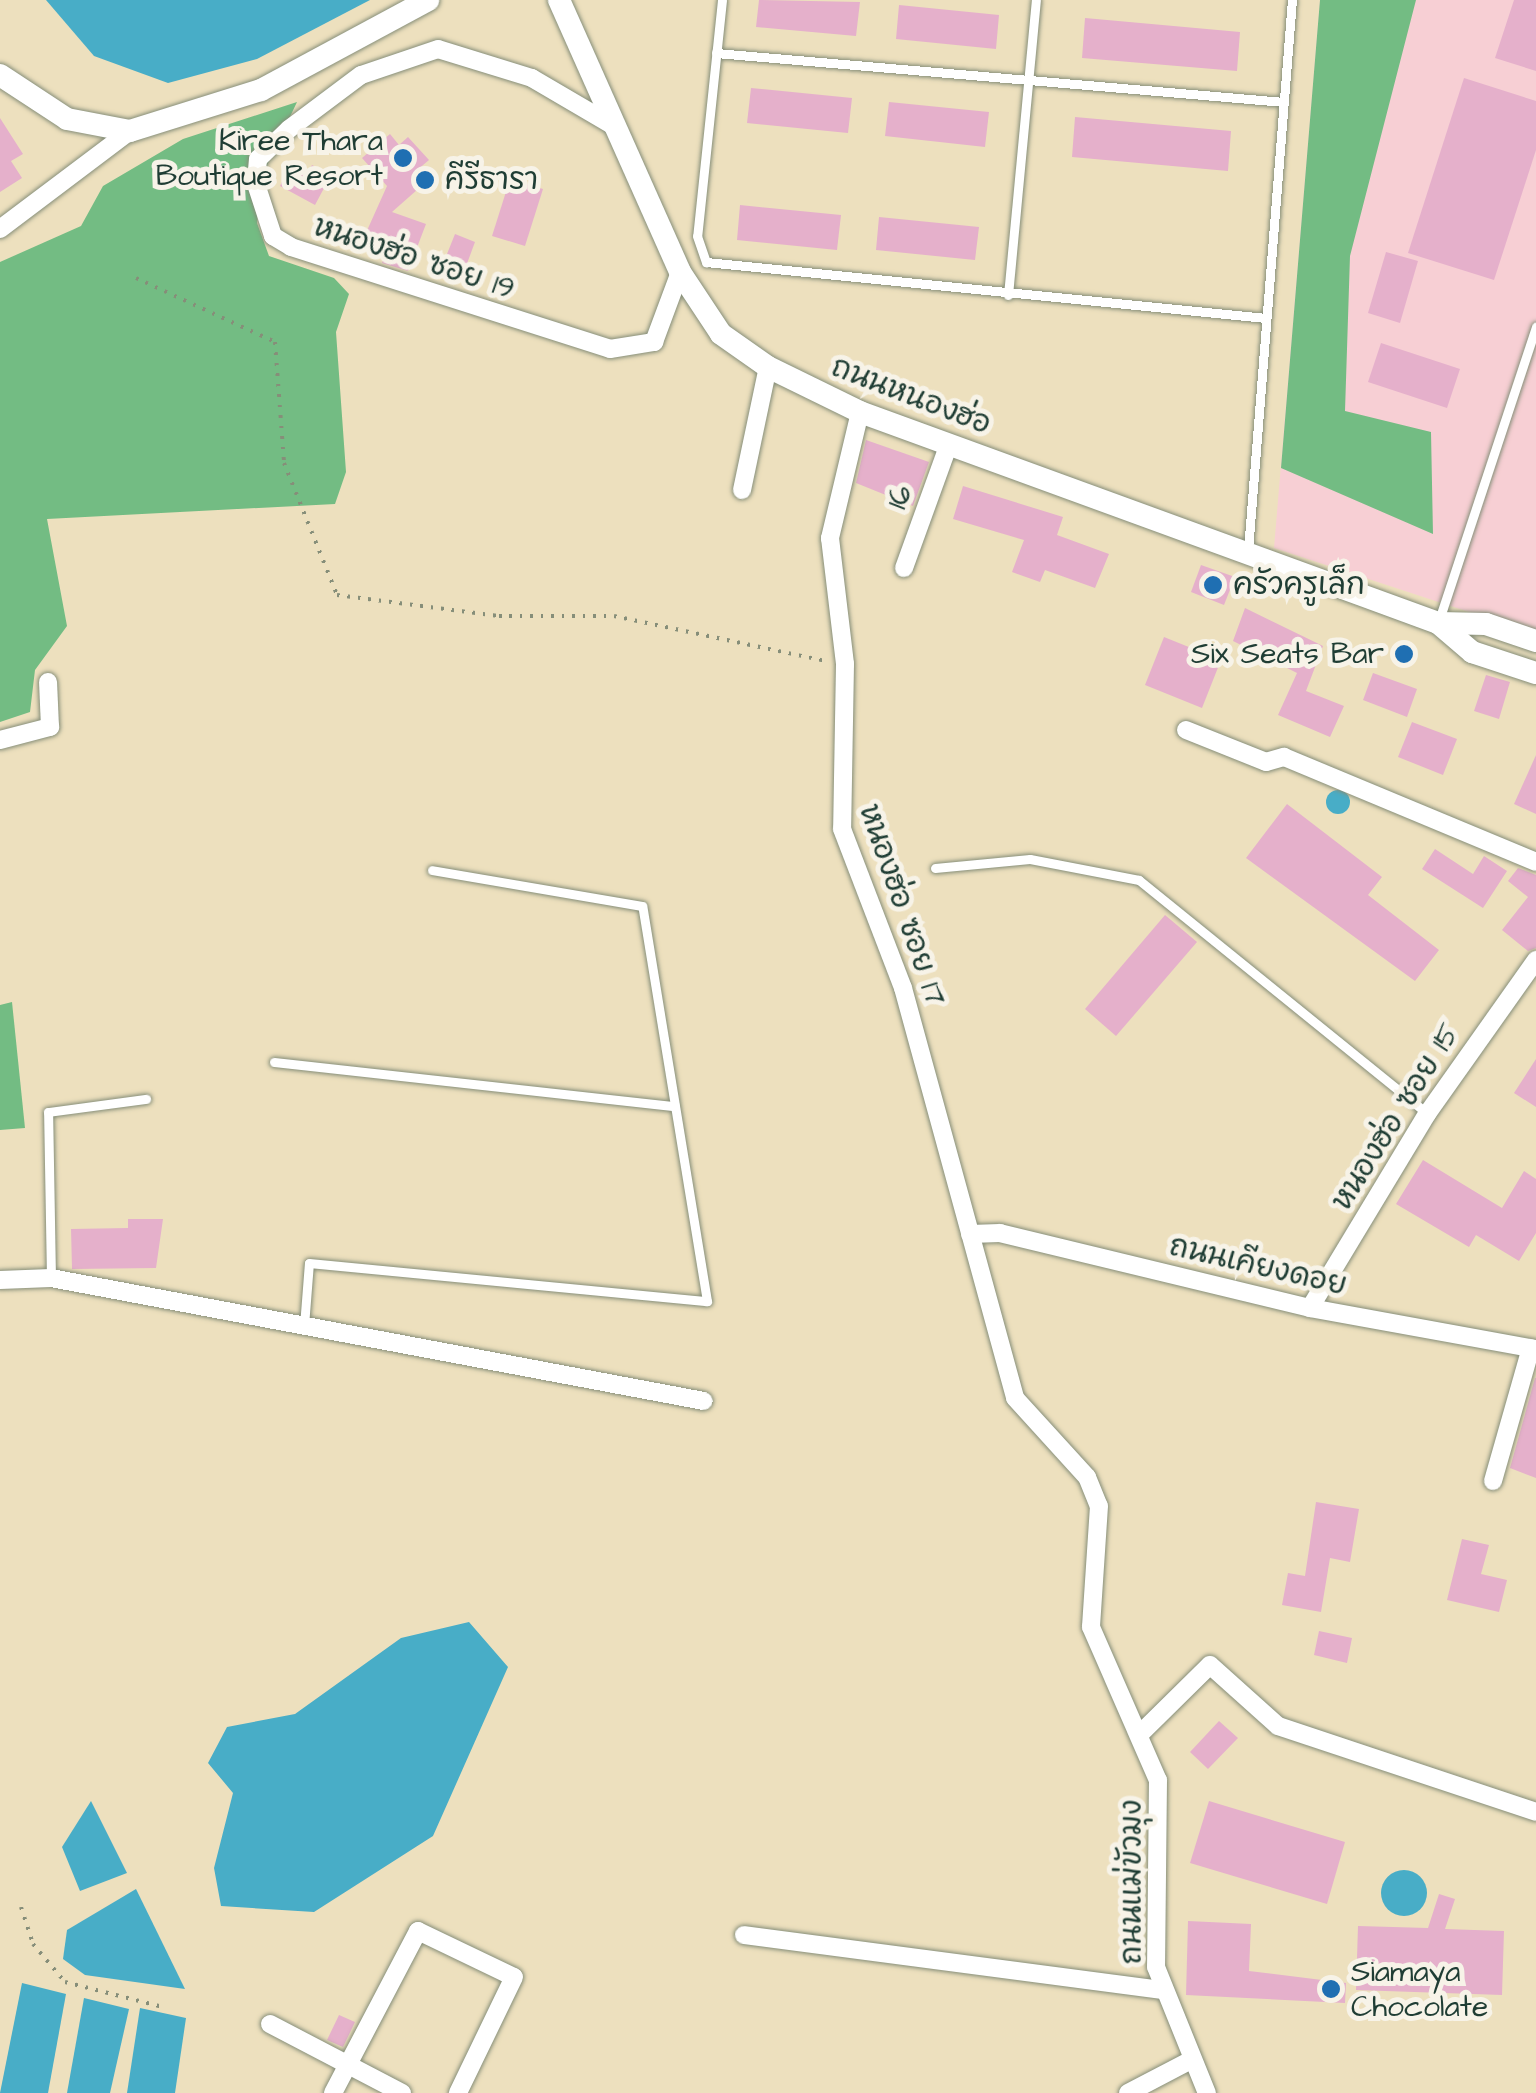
<!DOCTYPE html>
<meta charset="utf-8">
<style>
body{margin:0}
#map{position:relative;width:1536px;height:2093px;overflow:hidden;background:#ede0be;font-family:"Architects Daughter","Playpen Sans Thai",sans-serif}
div>[style]{position:absolute}
.built>*{inset:0;background:#f7cfd4}
.forest>*{inset:0;background:#73bc83}
.water>*{inset:0;background:#48adc7}
.round{border-radius:50%}
.building>*{inset:0;background:#e5b0cb}
.path>*{height:4px;margin-top:-2px;transform-origin:0;background:repeating-linear-gradient(90deg,#868e79 0 2.5px,transparent 0 10.5px)}
.roads{filter:drop-shadow(0 0 2px #868e79) drop-shadow(0 0 2px #868e79)}
.service>*{height:9px;margin:-4.5px;padding:0 4.5px;transform-origin:4.5px;border-radius:4.5px;background:#fff}
.minor>*{height:18px;margin:-9px;padding:0 9px;transform-origin:9px;border-radius:9px;background:#fff}
.tertiary>*{height:22px;margin:-11px;padding:0 11px;transform-origin:11px;border-radius:11px;background:#fff}
.dots>*{width:28px;height:28px;translate:-50% -50%;box-sizing:border-box;border:5px solid #f7f3e8;border-radius:50%}
span{translate:-50% -50%;white-space:nowrap;text-align:center;line-height:1.15;-webkit-text-stroke:10px #f7f3e8;paint-order:stroke}
.poi-label{font-size:30px;color:#1f3d34}
.right{translate:-100% -50%;text-align:right}
.left{translate:0 -50%;text-align:left}
.street-label{font-size:30px;color:#1f3d34}
</style>
<div id="map">
<div class="built">
<div style="clip-path:polygon(1320px 0,1536px 0,1536px 634px,1274px 548px)"></div>
</div>
<div class="forest">
<div style="clip-path:polygon(1320px 0,1416px 0,1350px 256px,1345px 411px,1431px 432px,1433px 534px,1281px 468px)"></div>
<div style="clip-path:polygon(297px 102px,262px 176px,257px 223px,269px 256px,334px 278px,349px 294px,336px 332px,346px 472px,335px 504px,47px 519px,67px 626px,35px 670px,30px 712px,0 722px,0 262px,81px 226px,103px 186px,183px 139px)"></div>
<div style="clip-path:polygon(12px 1002px,25px 1128px,0 1130px,0 1005px)"></div>
</div>
<div class="water">
<div style="clip-path:polygon(46px 0,370px 0,257px 59px,168px 83px,94px 56px)"></div>
<div class="round" style="left:1326px;top:790px;width:24px;height:24px"></div>
<div style="clip-path:polygon(469px 1622px,508px 1667px,433px 1836px,314px 1912px,221px 1906px,214px 1868px,233px 1793px,208px 1763px,227px 1727px,295px 1714px,401px 1638px)"></div>
<div style="clip-path:polygon(91px 1801px,127px 1873px,80px 1891px,62px 1847px)"></div>
<div class="round" style="left:1381px;top:1870px;width:46px;height:46px"></div>
<div style="clip-path:polygon(136px 1889px,185px 1989px,85px 1975px,63px 1959px,67px 1930px)"></div>
<div style="clip-path:polygon(22px 1983px,66px 1994px,48px 2093px,0 2093px)"></div>
<div style="clip-path:polygon(84px 1998px,129px 2009px,110px 2093px,67px 2093px)"></div>
<div style="clip-path:polygon(140px 2008px,186px 2018px,175px 2093px,127px 2093px)"></div>
</div>
<div class="building">
<div style="clip-path:polygon(759px 0,860px 2px,856px 36px,756px 27px)"></div>
<div style="clip-path:polygon(1514px 0,1536px 0,1536px 71px,1495px 58px)"></div>
<div style="clip-path:polygon(899px 5px,999px 15px,996px 49px,896px 39px)"></div>
<div style="clip-path:polygon(1085px 18px,1240px 32px,1237px 71px,1082px 58px)"></div>
<div style="clip-path:polygon(1464px 78px,1536px 101px,1536px 150px,1494px 280px,1408px 253px)"></div>
<div style="clip-path:polygon(751px 88px,852px 98px,848px 133px,747px 123px)"></div>
<div style="clip-path:polygon(889px 102px,989px 112px,985px 147px,885px 136px)"></div>
<div style="clip-path:polygon(1075px 117px,1231px 131px,1228px 171px,1072px 157px)"></div>
<div style="clip-path:polygon(0 118px,23px 154px,11px 161px,22px 178px,0 192px)"></div>
<div style="clip-path:polygon(390px 134px,399px 145px,408px 137px,429px 160px,416px 171px,426px 182px,392px 212px,426px 224px,408px 271px,382px 263px,392px 238px,365px 235px,387px 186px,362px 158px)"></div>
<div style="clip-path:polygon(312px 165px,331px 175px,315px 205px,280px 186px,289px 167px,306px 176px)"></div>
<div style="clip-path:polygon(510px 179px,543px 189px,525px 246px,492px 236px)"></div>
<div style="clip-path:polygon(740px 205px,841px 215px,837px 250px,737px 240px)"></div>
<div style="clip-path:polygon(879px 217px,979px 227px,975px 260px,876px 250px)"></div>
<div style="clip-path:polygon(455px 234px,475px 242px,462px 277px,441px 269px)"></div>
<div style="clip-path:polygon(1386px 252px,1418px 261px,1400px 323px,1368px 313px)"></div>
<div style="clip-path:polygon(1381px 343px,1460px 369px,1447px 408px,1368px 382px)"></div>
<div style="clip-path:polygon(866px 440px,929px 462px,913px 506px,856px 483px)"></div>
<div style="clip-path:polygon(963px 486px,1063px 517px,1057px 535px,1109px 554px,1095px 588px,1045px 570px,1040px 582px,1012px 572px,1024px 540px,953px 519px)"></div>
<div style="clip-path:polygon(1201px 565px,1235px 577px,1224px 605px,1191px 592px)"></div>
<div style="clip-path:polygon(1245px 608px,1323px 646px,1306px 691px,1344px 706px,1330px 737px,1278px 715px,1297px 673px,1233px 641px)"></div>
<div style="clip-path:polygon(1164px 637px,1221px 660px,1202px 708px,1145px 685px)"></div>
<div style="clip-path:polygon(1373px 673px,1417px 689px,1407px 717px,1363px 700px)"></div>
<div style="clip-path:polygon(1486px 675px,1510px 682px,1499px 719px,1474px 711px)"></div>
<div style="clip-path:polygon(1412px 722px,1457px 739px,1443px 775px,1398px 757px)"></div>
<div style="clip-path:polygon(1536px 755px,1536px 814px,1514px 804px)"></div>
<div style="clip-path:polygon(1287px 804px,1382px 877px,1368px 895px,1439px 950px,1415px 981px,1246px 858px)"></div>
<div style="clip-path:polygon(1435px 849px,1473px 874px,1484px 856px,1507px 871px,1483px 908px,1422px 869px)"></div>
<div style="clip-path:polygon(1518px 868px,1536px 875px,1536px 948px,1528px 951px,1502px 930px,1528px 897px,1508px 881px)"></div>
<div style="clip-path:polygon(1165px 915px,1197px 942px,1116px 1036px,1085px 1009px)"></div>
<div style="clip-path:polygon(1536px 1059px,1536px 1107px,1514px 1093px)"></div>
<div style="clip-path:polygon(1423px 1160px,1502px 1208px,1524px 1171px,1536px 1179px,1536px 1233px,1519px 1261px,1476px 1235px,1469px 1247px,1396px 1204px)"></div>
<div style="clip-path:polygon(128px 1219px,163px 1219px,156px 1268px,72px 1269px,71px 1229px,128px 1228px)"></div>
<div style="clip-path:polygon(1535px 1378px,1536px 1378px,1536px 1478px,1510px 1468px)"></div>
<div style="clip-path:polygon(1316px 1502px,1359px 1509px,1350px 1562px,1330px 1558px,1321px 1612px,1282px 1605px,1288px 1573px,1305px 1576px)"></div>
<div style="clip-path:polygon(1462px 1539px,1489px 1545px,1481px 1574px,1507px 1580px,1499px 1612px,1447px 1600px)"></div>
<div style="clip-path:polygon(1319px 1631px,1352px 1638px,1347px 1663px,1314px 1655px)"></div>
<div style="clip-path:polygon(1219px 1721px,1238px 1738px,1208px 1769px,1190px 1752px)"></div>
<div style="clip-path:polygon(1209px 1801px,1345px 1842px,1327px 1904px,1190px 1863px)"></div>
<div style="clip-path:polygon(1439px 1894px,1455px 1899px,1445px 1929px,1504px 1931px,1502px 1995px,1356px 1990px,1358px 1926px,1428px 1928px)"></div>
<div style="clip-path:polygon(1188px 1921px,1251px 1924px,1249px 1971px,1346px 1983px,1345px 2003px,1186px 1995px)"></div>
<div style="clip-path:polygon(339px 2015px,355px 2022px,343px 2047px,327px 2040px)"></div>
</div>
<div class="path">
<div style="left:136px;top:278px;width:153px;rotate:24.7deg"></div>
<div style="left:275px;top:342px;width:121px;rotate:85.7deg"></div>
<div style="left:284px;top:463px;width:142px;rotate:68.1deg"></div>
<div style="left:337px;top:595px;width:163px;rotate:7.4deg"></div>
<div style="left:499px;top:616px;width:115px"></div>
<div style="left:614px;top:616px;width:217px;rotate:12deg"></div>
<div style="left:21px;top:1907px;width:39px;rotate:72deg"></div>
<div style="left:33px;top:1944px;width:50px;rotate:49.9deg"></div>
<div style="left:65px;top:1982px;width:101px;rotate:14.3deg"></div>
</div>
<div class="roads">
<div class="service">
<div style="left:722px;top:0;width:237px;rotate:96deg"></div>
<div style="left:697px;top:236px;width:28px;rotate:71deg"></div>
<div style="left:706px;top:262px;width:563px;rotate:5.71deg"></div>
<div style="left:716px;top:53px;width:570px;rotate:4.93deg"></div>
<div style="left:1008px;top:295px;width:296px;rotate:-84.6deg"></div>
<div style="left:1248px;top:550px;width:552px;rotate:-85.43deg"></div>
<div style="left:1439px;top:620px;width:309px;rotate:-71.7deg"></div>
<div style="left:935px;top:868px;width:95px;rotate:-5.4deg"></div>
<div style="left:1030px;top:859px;width:111px;rotate:10.9deg"></div>
<div style="left:1139px;top:880px;width:370px;rotate:39deg"></div>
<div style="left:274px;top:1062px;width:403px;rotate:6.3deg"></div>
<div style="left:51px;top:1278px;width:166px;rotate:-91deg"></div>
<div style="left:48px;top:1112px;width:99px;rotate:-7.6deg"></div>
<div style="left:304px;top:1326px;width:63px;rotate:-85.5deg"></div>
<div style="left:309px;top:1263px;width:400px;rotate:5.5deg"></div>
<div style="left:707px;top:1301px;width:400px;rotate:-99.3deg"></div>
<div style="left:642px;top:906px;width:213px;rotate:-170.3deg"></div>
</div>
<div class="minor">
<div style="left:612px;top:125px;width:93px;rotate:-149.6deg"></div>
<div style="left:532px;top:78px;width:98px;rotate:-162.9deg"></div>
<div style="left:438px;top:49px;width:81px;rotate:161.3deg"></div>
<div style="left:361px;top:75px;width:90px;rotate:143.1deg"></div>
<div style="left:289px;top:129px;width:43px;rotate:135.9deg"></div>
<div style="left:258px;top:159px;width:25px;rotate:95deg"></div>
<div style="left:256px;top:184px;width:55px;rotate:71.9deg"></div>
<div style="left:273px;top:236px;width:21px;rotate:31deg"></div>
<div style="left:291px;top:247px;width:335px;rotate:17.7deg"></div>
<div style="left:610px;top:349px;width:45px;rotate:-9deg"></div>
<div style="left:654px;top:342px;width:75px;rotate:-69.6deg"></div>
<div style="left:0;top:229px;width:163px;rotate:-37deg"></div>
<div style="left:860px;top:412px;width:130px;rotate:103.4deg"></div>
<div style="left:830px;top:538px;width:127px;rotate:83.2deg"></div>
<div style="left:845px;top:664px;width:165px;rotate:91deg"></div>
<div style="left:842px;top:829px;width:170px;rotate:69deg"></div>
<div style="left:903px;top:988px;width:425px;rotate:74.7deg"></div>
<div style="left:1015px;top:1398px;width:107px;rotate:47.7deg"></div>
<div style="left:1087px;top:1477px;width:31px;rotate:68deg"></div>
<div style="left:1099px;top:1506px;width:121px;rotate:93.8deg"></div>
<div style="left:1091px;top:1627px;width:167px;rotate:66.4deg"></div>
<div style="left:1158px;top:1780px;width:187px;rotate:90.6deg"></div>
<div style="left:1156px;top:1967px;width:136px;rotate:68deg"></div>
<div style="left:742px;top:490px;width:126px;rotate:-78.1deg"></div>
<div style="left:904px;top:568px;width:132px;rotate:-70.1deg"></div>
<div style="left:1186px;top:730px;width:86px;rotate:21.8deg"></div>
<div style="left:1266px;top:762px;width:19px;rotate:-16deg"></div>
<div style="left:1284px;top:757px;width:273px;rotate:22.6deg"></div>
<div style="left:0;top:740px;width:52px;rotate:-14.6deg"></div>
<div style="left:50px;top:727px;width:45px;rotate:-92.5deg"></div>
<div style="left:970px;top:1234px;width:30px;rotate:-2deg"></div>
<div style="left:1000px;top:1233px;width:319px;rotate:13.6deg"></div>
<div style="left:1310px;top:1308px;width:230px;rotate:10.3deg"></div>
<div style="left:0;top:1280px;width:51px;rotate:-2.2deg"></div>
<div style="left:51px;top:1278px;width:664px;rotate:10.67deg"></div>
<div style="left:1310px;top:1308px;width:227px;rotate:-58.9deg"></div>
<div style="left:1427px;top:1114px;width:189px;rotate:-54.7deg"></div>
<div style="left:1493px;top:1481px;width:138px;rotate:-74.1deg"></div>
<div style="left:1143px;top:1731px;width:94px;rotate:-44.6deg"></div>
<div style="left:1210px;top:1665px;width:91px;rotate:41.9deg"></div>
<div style="left:1278px;top:1726px;width:272px;rotate:18.4deg"></div>
<div style="left:744px;top:1935px;width:423px;rotate:7.5deg"></div>
<div style="left:270px;top:2024px;width:149px;rotate:27.6deg"></div>
<div style="left:333px;top:2093px;width:183px;rotate:-62.3deg"></div>
<div style="left:418px;top:1931px;width:106px;rotate:25.6deg"></div>
<div style="left:514px;top:1977px;width:129px;rotate:115.8deg"></div>
<div style="left:1128px;top:2093px;width:71px;rotate:-27.6deg"></div>
</div>
<div class="tertiary">
<div style="left:559px;top:0;width:298px;rotate:66deg"></div>
<div style="left:680px;top:272px;width:74px;rotate:56.5deg"></div>
<div style="left:721px;top:334px;width:57px;rotate:35.1deg"></div>
<div style="left:768px;top:367px;width:102px;rotate:26.1deg"></div>
<div style="left:860px;top:412px;width:615px;rotate:20.05deg"></div>
<div style="left:1438px;top:623px;width:48px;rotate:1.2deg"></div>
<div style="left:1486px;top:624px;width:53px;rotate:18.8deg"></div>
<div style="left:0;top:75px;width:80px;rotate:33.3deg"></div>
<div style="left:67px;top:119px;width:64px;rotate:10.8deg"></div>
<div style="left:130px;top:131px;width:137px;rotate:-17.4deg"></div>
<div style="left:261px;top:90px;width:190px;rotate:-28.3deg"></div>
<div style="left:1438px;top:623px;width:45px;rotate:40.5deg"></div>
<div style="left:1472px;top:652px;width:67px;rotate:18.2deg"></div>
</div>
</div>
<div class="dots">
<div style="left:403px;top:158px;background:#1f6fb2"></div>
<div style="left:425px;top:180px;background:#1f6fb2"></div>
<div style="left:1213px;top:585px;background:#1f6fb2"></div>
<div style="left:1404px;top:654px;background:#1f6fb2"></div>
<div style="left:1331px;top:1989px;background:#1f6fb2"></div>
</div>
<div class="poi-label">
<span class="right" style="left:383px;top:158px">Kiree Thara<br>Boutique Resort</span>
<span class="left" style="left:445px;top:180px">คีรีธารา</span>
<span class="left" style="left:1233px;top:585px">ครัวครูเล็ก</span>
<span class="right" style="left:1384px;top:654px">Six Seats Bar</span>
<span class="left" style="left:1351px;top:1989px">Siamaya<br>Chocolate</span>
</div>
<div class="street-label">
<span style="left:414px;top:258px;rotate:18deg">หนองฮ่อ ซอย 19</span>
<span style="left:911px;top:396px;rotate:21deg">ถนนหนองฮ่อ</span>
<span style="left:900px;top:497px;rotate:-70deg">16</span>
<span style="left:902px;top:905px;rotate:71deg">หนองฮ่อ ซอย 17</span>
<span style="left:1396px;top:1117px;rotate:-58deg">หนองฮ่อ ซอย 15</span>
<span style="left:1258px;top:1266px;rotate:13deg">ถนนเคียงดอย</span>
<span style="left:1132px;top:1882px;rotate:-90deg">ถนนแม่ขัวมุง</span>
</div>
</div>
